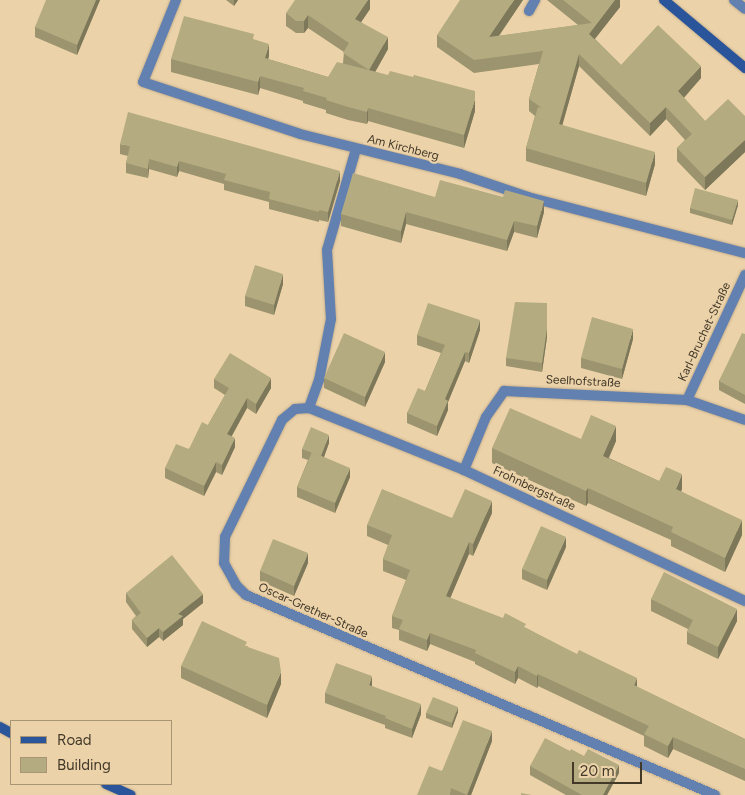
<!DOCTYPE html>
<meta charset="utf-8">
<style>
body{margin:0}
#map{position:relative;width:745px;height:795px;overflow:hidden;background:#ebd2a9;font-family:Figtree,sans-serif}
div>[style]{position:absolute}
.roads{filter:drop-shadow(0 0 1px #c6b08d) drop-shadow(0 0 1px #c6b08d)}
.lane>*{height:10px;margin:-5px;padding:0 5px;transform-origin:5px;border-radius:5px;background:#6280b0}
.street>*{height:10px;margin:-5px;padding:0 5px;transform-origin:5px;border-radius:5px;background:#6280b0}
.secondary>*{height:10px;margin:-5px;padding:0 5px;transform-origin:5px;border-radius:5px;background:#2a559a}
.wall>*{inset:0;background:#9b946e}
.shaded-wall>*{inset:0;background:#7e785a}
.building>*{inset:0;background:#b4ac80}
span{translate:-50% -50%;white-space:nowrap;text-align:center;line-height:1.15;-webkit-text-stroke:4.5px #ebd2a9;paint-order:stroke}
.street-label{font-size:12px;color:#433929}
.legend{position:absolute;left:10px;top:720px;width:162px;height:65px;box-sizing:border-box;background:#ebd2a9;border:1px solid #a89576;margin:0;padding:6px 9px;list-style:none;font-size:15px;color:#433929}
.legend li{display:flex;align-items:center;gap:10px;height:25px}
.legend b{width:25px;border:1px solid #a89576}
.scale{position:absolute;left:572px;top:762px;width:70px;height:22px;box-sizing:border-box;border:2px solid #433929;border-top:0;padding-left:6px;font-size:15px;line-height:18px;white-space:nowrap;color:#433929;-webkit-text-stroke:4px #ebd2a9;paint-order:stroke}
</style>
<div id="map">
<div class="roads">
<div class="lane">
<div style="left:734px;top:0;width:14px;rotate:39deg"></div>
<div style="left:529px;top:11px;width:13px;rotate:-61deg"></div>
</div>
<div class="street">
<div style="left:176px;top:0;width:88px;rotate:111.9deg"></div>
<div style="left:143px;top:82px;width:165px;rotate:18.3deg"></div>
<div style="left:300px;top:134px;width:165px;rotate:14deg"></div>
<div style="left:460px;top:174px;width:72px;rotate:18.7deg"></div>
<div style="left:528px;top:197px;width:224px;rotate:14.5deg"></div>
<div style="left:356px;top:149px;width:105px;rotate:106deg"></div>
<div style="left:327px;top:250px;width:69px;rotate:86.7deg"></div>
<div style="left:331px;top:319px;width:62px;rotate:101.1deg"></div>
<div style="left:319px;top:380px;width:30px;rotate:110deg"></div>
<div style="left:309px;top:408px;width:14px;rotate:176deg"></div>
<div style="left:295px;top:409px;width:17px;rotate:140deg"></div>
<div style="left:282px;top:420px;width:130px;rotate:116deg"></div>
<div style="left:225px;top:537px;width:26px;rotate:92deg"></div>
<div style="left:224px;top:563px;width:25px;rotate:61deg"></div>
<div style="left:236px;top:585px;width:14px;rotate:45deg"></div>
<div style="left:246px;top:595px;width:510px;rotate:23.1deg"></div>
<div style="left:687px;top:400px;width:138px;rotate:-65.1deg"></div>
<div style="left:309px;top:408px;width:167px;rotate:21.8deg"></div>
<div style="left:464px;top:470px;width:310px;rotate:25deg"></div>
<div style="left:464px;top:470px;width:57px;rotate:-67.5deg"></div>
<div style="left:486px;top:417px;width:32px;rotate:-55deg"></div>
<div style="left:504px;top:391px;width:183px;rotate:2.8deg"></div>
<div style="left:687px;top:400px;width:61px;rotate:19deg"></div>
</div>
<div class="secondary">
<div style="left:664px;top:0;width:106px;rotate:40deg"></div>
<div style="left:0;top:727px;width:13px;rotate:29deg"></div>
<div style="left:106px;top:784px;width:27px;rotate:24deg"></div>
</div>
</div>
<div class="wall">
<div style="clip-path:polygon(52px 0,100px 0,77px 55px,35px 37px,35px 27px)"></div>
<div style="clip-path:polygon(226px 0,238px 0,234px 6px)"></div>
<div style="clip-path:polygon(370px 0,370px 9px,361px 22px,388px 49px,375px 72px,475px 111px,464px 148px,368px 121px,367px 124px,348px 120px,326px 113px,326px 110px,303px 103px,303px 101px,260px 88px,258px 95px,171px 72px,171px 59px,254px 40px,269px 56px,268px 59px,328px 77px,343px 63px,344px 52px,308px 28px,304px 33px,296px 33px,286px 26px,286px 13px)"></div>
<div style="clip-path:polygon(523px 0,499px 36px,578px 25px,547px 0,620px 0,620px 7px,595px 39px,621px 65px,701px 78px,684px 98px,705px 121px,745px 116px,745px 152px,705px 190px,677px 161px,677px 148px,685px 140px,666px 119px,650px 136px,579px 66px,562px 125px,655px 164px,646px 196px,526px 161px,526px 148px,535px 116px,529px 111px,529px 99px,539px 64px,474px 73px,437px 47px,437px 35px)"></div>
<div style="clip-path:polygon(120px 144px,340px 181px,328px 222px,319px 220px,319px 222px,269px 209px,269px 202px,224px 190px,224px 184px,179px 171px,177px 177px,149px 169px,148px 178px,126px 173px,126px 163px,128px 156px,120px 154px)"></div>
<div style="clip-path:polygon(435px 197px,503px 197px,544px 212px,537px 238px,514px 232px,507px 251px,406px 224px,401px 243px,341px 226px,341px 214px)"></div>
<div style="clip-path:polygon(738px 205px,732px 225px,690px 213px,690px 208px)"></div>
<div style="clip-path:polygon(283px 284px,274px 315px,245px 306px,245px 296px)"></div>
<div style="clip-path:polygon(480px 330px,469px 363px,465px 361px,448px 402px,448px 410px,437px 436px,407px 423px,407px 413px,425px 391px,441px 353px,417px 345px,417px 335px)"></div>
<div style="clip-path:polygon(745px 334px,745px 404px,719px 390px,719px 381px)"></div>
<div style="clip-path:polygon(547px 337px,542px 372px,506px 366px,506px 358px)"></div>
<div style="clip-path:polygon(633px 339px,622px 379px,581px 368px,581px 358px)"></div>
<div style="clip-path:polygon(385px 362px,365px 407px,324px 388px,324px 378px)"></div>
<div style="clip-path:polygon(214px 379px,271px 388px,256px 414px,247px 408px,232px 436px,235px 447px,222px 475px,216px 472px,204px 496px,165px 478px,165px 468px,189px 449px,208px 425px,225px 395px,214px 388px)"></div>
<div style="clip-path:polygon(581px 439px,616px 441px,609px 458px,659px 481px,682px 489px,681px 491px,742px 535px,725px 572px,671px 546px,671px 540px,588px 503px,586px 506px,492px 463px,492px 448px)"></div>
<div style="clip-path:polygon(329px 443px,324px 457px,350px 477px,335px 513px,297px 497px,297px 487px,308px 460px,302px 458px,302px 449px)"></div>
<div style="clip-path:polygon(492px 513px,473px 556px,469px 554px,450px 598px,526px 628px,637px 687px,745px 739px,745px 781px,673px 749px,668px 758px,644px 746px,644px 736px,538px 686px,537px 688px,518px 678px,515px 684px,475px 664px,475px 662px,430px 644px,427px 651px,399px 640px,399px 630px,392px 628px,392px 616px,406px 580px,383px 571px,383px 559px,388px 545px,367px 536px,367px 525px,452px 518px)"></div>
<div style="clip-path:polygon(566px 547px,547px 590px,522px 579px,522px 569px)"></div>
<div style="clip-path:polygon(308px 563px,294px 596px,260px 581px,260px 571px)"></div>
<div style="clip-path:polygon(126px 593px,203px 603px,183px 619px,183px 625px,163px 641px,159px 637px,147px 647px,132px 629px,132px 620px,136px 616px,126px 602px)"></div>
<div style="clip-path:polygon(651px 599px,737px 621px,718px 659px,687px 644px,687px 632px,688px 629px,651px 611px)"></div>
<div style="clip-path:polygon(247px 646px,281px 684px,267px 718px,181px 678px,181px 666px)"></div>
<div style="clip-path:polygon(372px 686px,421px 714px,412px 738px,385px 728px,385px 725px,325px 703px,325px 693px)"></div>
<div style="clip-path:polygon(458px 712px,452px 728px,426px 718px,426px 713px)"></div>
<div style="clip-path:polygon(492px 741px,471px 795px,417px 795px,442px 771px)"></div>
<div style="clip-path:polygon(570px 751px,619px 773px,607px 795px,566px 795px,530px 775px,530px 766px)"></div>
</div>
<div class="shaded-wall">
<div style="clip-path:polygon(96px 0,100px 0,77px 55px,77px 45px)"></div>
<div style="clip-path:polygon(234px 0,238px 0,234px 6px)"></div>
<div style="clip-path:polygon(368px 0,370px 0,370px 9px,355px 31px,355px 19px)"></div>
<div style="clip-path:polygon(514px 0,523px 0,489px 50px,489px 37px)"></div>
<div style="clip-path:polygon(615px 0,620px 0,620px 7px,589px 46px,589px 34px)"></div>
<div style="clip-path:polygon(308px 15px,308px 28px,304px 33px,304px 21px)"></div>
<div style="clip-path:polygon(388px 37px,388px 49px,369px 83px,369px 70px)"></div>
<div style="clip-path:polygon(269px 44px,269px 56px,265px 70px,265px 58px)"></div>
<div style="clip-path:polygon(579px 54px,579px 66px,559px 137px,559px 124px)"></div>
<div style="clip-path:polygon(701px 66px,701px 78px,678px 104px,678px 91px)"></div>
<div style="clip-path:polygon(260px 76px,260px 88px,258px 95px,258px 82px)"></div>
<div style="clip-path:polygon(475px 99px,475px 111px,464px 148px,464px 135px)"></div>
<div style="clip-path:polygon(666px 107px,666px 119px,650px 136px,650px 123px)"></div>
<div style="clip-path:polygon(368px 108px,368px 121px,367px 124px,367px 112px)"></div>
<div style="clip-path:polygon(745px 140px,745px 152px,705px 190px,705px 177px)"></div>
<div style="clip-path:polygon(655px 152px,655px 164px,646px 196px,646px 183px)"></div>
<div style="clip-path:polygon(149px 159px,149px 169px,148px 178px,148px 169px)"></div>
<div style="clip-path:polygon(179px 161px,179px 171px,177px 177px,177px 167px)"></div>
<div style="clip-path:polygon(340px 171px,340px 181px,328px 222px,328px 212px)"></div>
<div style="clip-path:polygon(738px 200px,738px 205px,732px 225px,732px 220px)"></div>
<div style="clip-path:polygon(544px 201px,544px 212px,537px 238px,537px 226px)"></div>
<div style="clip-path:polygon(406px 212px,406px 224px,401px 243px,401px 231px)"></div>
<div style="clip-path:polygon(514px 221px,514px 232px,507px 251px,507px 240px)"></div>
<div style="clip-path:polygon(283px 274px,283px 284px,274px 315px,274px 305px)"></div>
<div style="clip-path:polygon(547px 303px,547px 337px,542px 372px,542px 363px)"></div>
<div style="clip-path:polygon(480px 320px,480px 330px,469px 363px,469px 353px)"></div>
<div style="clip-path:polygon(633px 329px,633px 339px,622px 379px,622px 369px)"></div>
<div style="clip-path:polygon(385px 352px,385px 362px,365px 407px,365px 397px)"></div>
<div style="clip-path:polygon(465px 352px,465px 361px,448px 402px,448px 410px,437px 436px,437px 426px,445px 399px)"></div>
<div style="clip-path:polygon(271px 378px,271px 388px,256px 414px,256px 404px)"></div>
<div style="clip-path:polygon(247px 398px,247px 408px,227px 444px,227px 434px)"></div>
<div style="clip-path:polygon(616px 426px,616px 441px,603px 470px,603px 456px)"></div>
<div style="clip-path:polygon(329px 435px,329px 443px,321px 465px,321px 456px)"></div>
<div style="clip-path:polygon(235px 438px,235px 447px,222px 475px,222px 465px)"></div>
<div style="clip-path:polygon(216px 462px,216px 472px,204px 496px,204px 486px)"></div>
<div style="clip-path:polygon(350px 468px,350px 477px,335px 513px,335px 503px)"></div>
<div style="clip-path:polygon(682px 474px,682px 489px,676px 503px,676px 489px)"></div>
<div style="clip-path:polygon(588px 488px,588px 503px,586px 506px,586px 491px)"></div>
<div style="clip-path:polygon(492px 501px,492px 513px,473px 556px,473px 544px)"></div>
<div style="clip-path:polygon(742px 520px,742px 535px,725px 572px,725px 558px)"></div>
<div style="clip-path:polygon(566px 537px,566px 547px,547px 590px,547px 580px)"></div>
<div style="clip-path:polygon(469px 542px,469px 554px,446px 608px,446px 596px)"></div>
<div style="clip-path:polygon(308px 553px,308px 563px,294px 596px,294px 586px)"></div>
<div style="clip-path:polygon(203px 594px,203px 603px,183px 619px,183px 625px,163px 641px,163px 632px,178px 614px)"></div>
<div style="clip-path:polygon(737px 609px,737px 621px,718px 659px,718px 647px)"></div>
<div style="clip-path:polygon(159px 628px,159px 637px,147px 647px,147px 638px)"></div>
<div style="clip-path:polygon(430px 633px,430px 644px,427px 651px,427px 640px)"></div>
<div style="clip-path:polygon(518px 666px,518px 678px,515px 684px,515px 672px)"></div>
<div style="clip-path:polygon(281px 672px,281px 684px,267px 718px,267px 705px)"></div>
<div style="clip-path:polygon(538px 674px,538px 686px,537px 688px,537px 676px)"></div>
<div style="clip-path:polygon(372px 676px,372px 686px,369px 695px,369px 685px)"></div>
<div style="clip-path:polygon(637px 678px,637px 689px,634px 685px)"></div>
<div style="clip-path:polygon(421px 704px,421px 714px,412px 738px,412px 729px)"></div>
<div style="clip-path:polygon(458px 707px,458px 712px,452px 728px,452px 723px)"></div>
<div style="clip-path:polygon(492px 731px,492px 741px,471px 795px,467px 795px)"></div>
<div style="clip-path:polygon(673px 737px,673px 749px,668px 758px,668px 746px)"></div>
<div style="clip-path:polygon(619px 765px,619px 773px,607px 795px,603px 795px)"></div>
</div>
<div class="building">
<div style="clip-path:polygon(46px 0,96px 0,77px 45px,35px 27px)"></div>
<div style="clip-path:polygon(295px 0,368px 0,355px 19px,388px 37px,369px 70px,388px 75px,390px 71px,413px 77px,414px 75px,475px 91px,475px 99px,464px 135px,368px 108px,367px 112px,348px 107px,326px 100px,327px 98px,303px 91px,304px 88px,260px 76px,258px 82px,171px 59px,184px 16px,254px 34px,253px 39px,269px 44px,265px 58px,328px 77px,337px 62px,369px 70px,343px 53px,349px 43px,308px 15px,304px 21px,296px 21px,286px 13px)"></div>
<div style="clip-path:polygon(460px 0,514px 0,489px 37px,592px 23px,563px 0,615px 0,589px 34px,621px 65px,658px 25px,701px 66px,678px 91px,705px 121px,728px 99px,745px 116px,745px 140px,705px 177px,677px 148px,692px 134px,666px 107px,650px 123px,579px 54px,559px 124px,655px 152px,646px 183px,526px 148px,538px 107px,542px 108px,529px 99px,543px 51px,474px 60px,437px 35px)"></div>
<div style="clip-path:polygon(128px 112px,340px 171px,328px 212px,319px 210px,319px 212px,269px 199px,270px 192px,224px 180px,226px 174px,179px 161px,177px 167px,149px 159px,148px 169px,126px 163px,130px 146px,120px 144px)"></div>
<div style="clip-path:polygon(353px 173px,435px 197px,440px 180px,503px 197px,505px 190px,544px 201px,537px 226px,514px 221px,507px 240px,406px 212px,401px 231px,341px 214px)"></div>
<div style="clip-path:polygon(695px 188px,738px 200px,732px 220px,690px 208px)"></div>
<div style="clip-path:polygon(255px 265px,283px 274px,274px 305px,245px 296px)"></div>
<div style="clip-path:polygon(515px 302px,547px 303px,547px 329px,542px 363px,506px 358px)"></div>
<div style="clip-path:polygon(428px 303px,480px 320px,469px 353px,465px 352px,445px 399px,448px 401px,437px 426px,407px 413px,418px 388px,425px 391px,445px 345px,417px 335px)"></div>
<div style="clip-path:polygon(592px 317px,633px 329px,622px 369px,581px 358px)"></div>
<div style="clip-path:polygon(344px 333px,385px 352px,365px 397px,324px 378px)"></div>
<div style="clip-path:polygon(742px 333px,745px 334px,745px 395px,719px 381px)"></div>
<div style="clip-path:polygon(230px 353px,271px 378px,256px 404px,247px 398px,227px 434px,235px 438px,222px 465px,216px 462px,204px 486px,165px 468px,176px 444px,189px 449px,202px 422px,208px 425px,229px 388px,214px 379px)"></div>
<div style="clip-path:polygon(510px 408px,581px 439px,591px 415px,616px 426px,603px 456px,659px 481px,666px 467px,682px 474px,676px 489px,742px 520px,725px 558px,671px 532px,673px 527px,588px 488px,586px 491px,492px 448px)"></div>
<div style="clip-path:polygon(311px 427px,329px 435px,321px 456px,302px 449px)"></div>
<div style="clip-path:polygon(312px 452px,350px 468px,335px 503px,297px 487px)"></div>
<div style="clip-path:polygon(382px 489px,452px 518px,465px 489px,492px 501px,473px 544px,469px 542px,446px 596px,503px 618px,505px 613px,526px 624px,524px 627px,577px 654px,579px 650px,637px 678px,634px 685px,745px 739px,745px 769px,673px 737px,668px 746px,644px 734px,649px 726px,538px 674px,537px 676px,518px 666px,515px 672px,475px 653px,476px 650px,430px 633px,427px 640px,399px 629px,403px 620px,392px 616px,410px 570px,383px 559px,392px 535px,367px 525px)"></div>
<div style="clip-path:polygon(541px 526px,566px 537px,547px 580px,522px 569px)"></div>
<div style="clip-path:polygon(273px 539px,308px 553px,294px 586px,260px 571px)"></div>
<div style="clip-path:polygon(172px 555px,203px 594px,178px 614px,183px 616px,163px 632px,159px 628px,147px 638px,132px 620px,141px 613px,126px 593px)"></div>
<div style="clip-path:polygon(664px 572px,737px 609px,718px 647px,687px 632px,693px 620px,651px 599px)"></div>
<div style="clip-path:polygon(202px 621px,247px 642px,245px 646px,279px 658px,281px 672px,267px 705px,181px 666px)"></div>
<div style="clip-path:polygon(336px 663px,372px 676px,369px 685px,421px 704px,412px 729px,385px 718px,386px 716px,325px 693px)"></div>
<div style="clip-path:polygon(433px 697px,458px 707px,452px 723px,426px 713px)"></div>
<div style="clip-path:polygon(463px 720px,492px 731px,467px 795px,451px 788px,450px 795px,417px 795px,429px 766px,442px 771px)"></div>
<div style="clip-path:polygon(545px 738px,570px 751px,571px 749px,584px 756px,588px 749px,619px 765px,603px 795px,582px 795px,530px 766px)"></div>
<div style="clip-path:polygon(521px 793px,532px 795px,521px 795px)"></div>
</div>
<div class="street-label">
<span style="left:403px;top:148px;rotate:14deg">Am Kirchberg</span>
<span style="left:705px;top:332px;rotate:-65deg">Karl-Bruchet-Straße</span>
<span style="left:583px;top:382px;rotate:3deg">Seelhofstraße</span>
<span style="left:534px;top:489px;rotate:25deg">Frohnbergstraße</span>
<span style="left:313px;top:611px;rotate:24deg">Oscar-Grether-Straße</span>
</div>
<ul class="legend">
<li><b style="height:6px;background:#2a559a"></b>Road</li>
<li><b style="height:14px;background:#b4ac80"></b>Building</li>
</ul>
<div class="scale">20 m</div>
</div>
